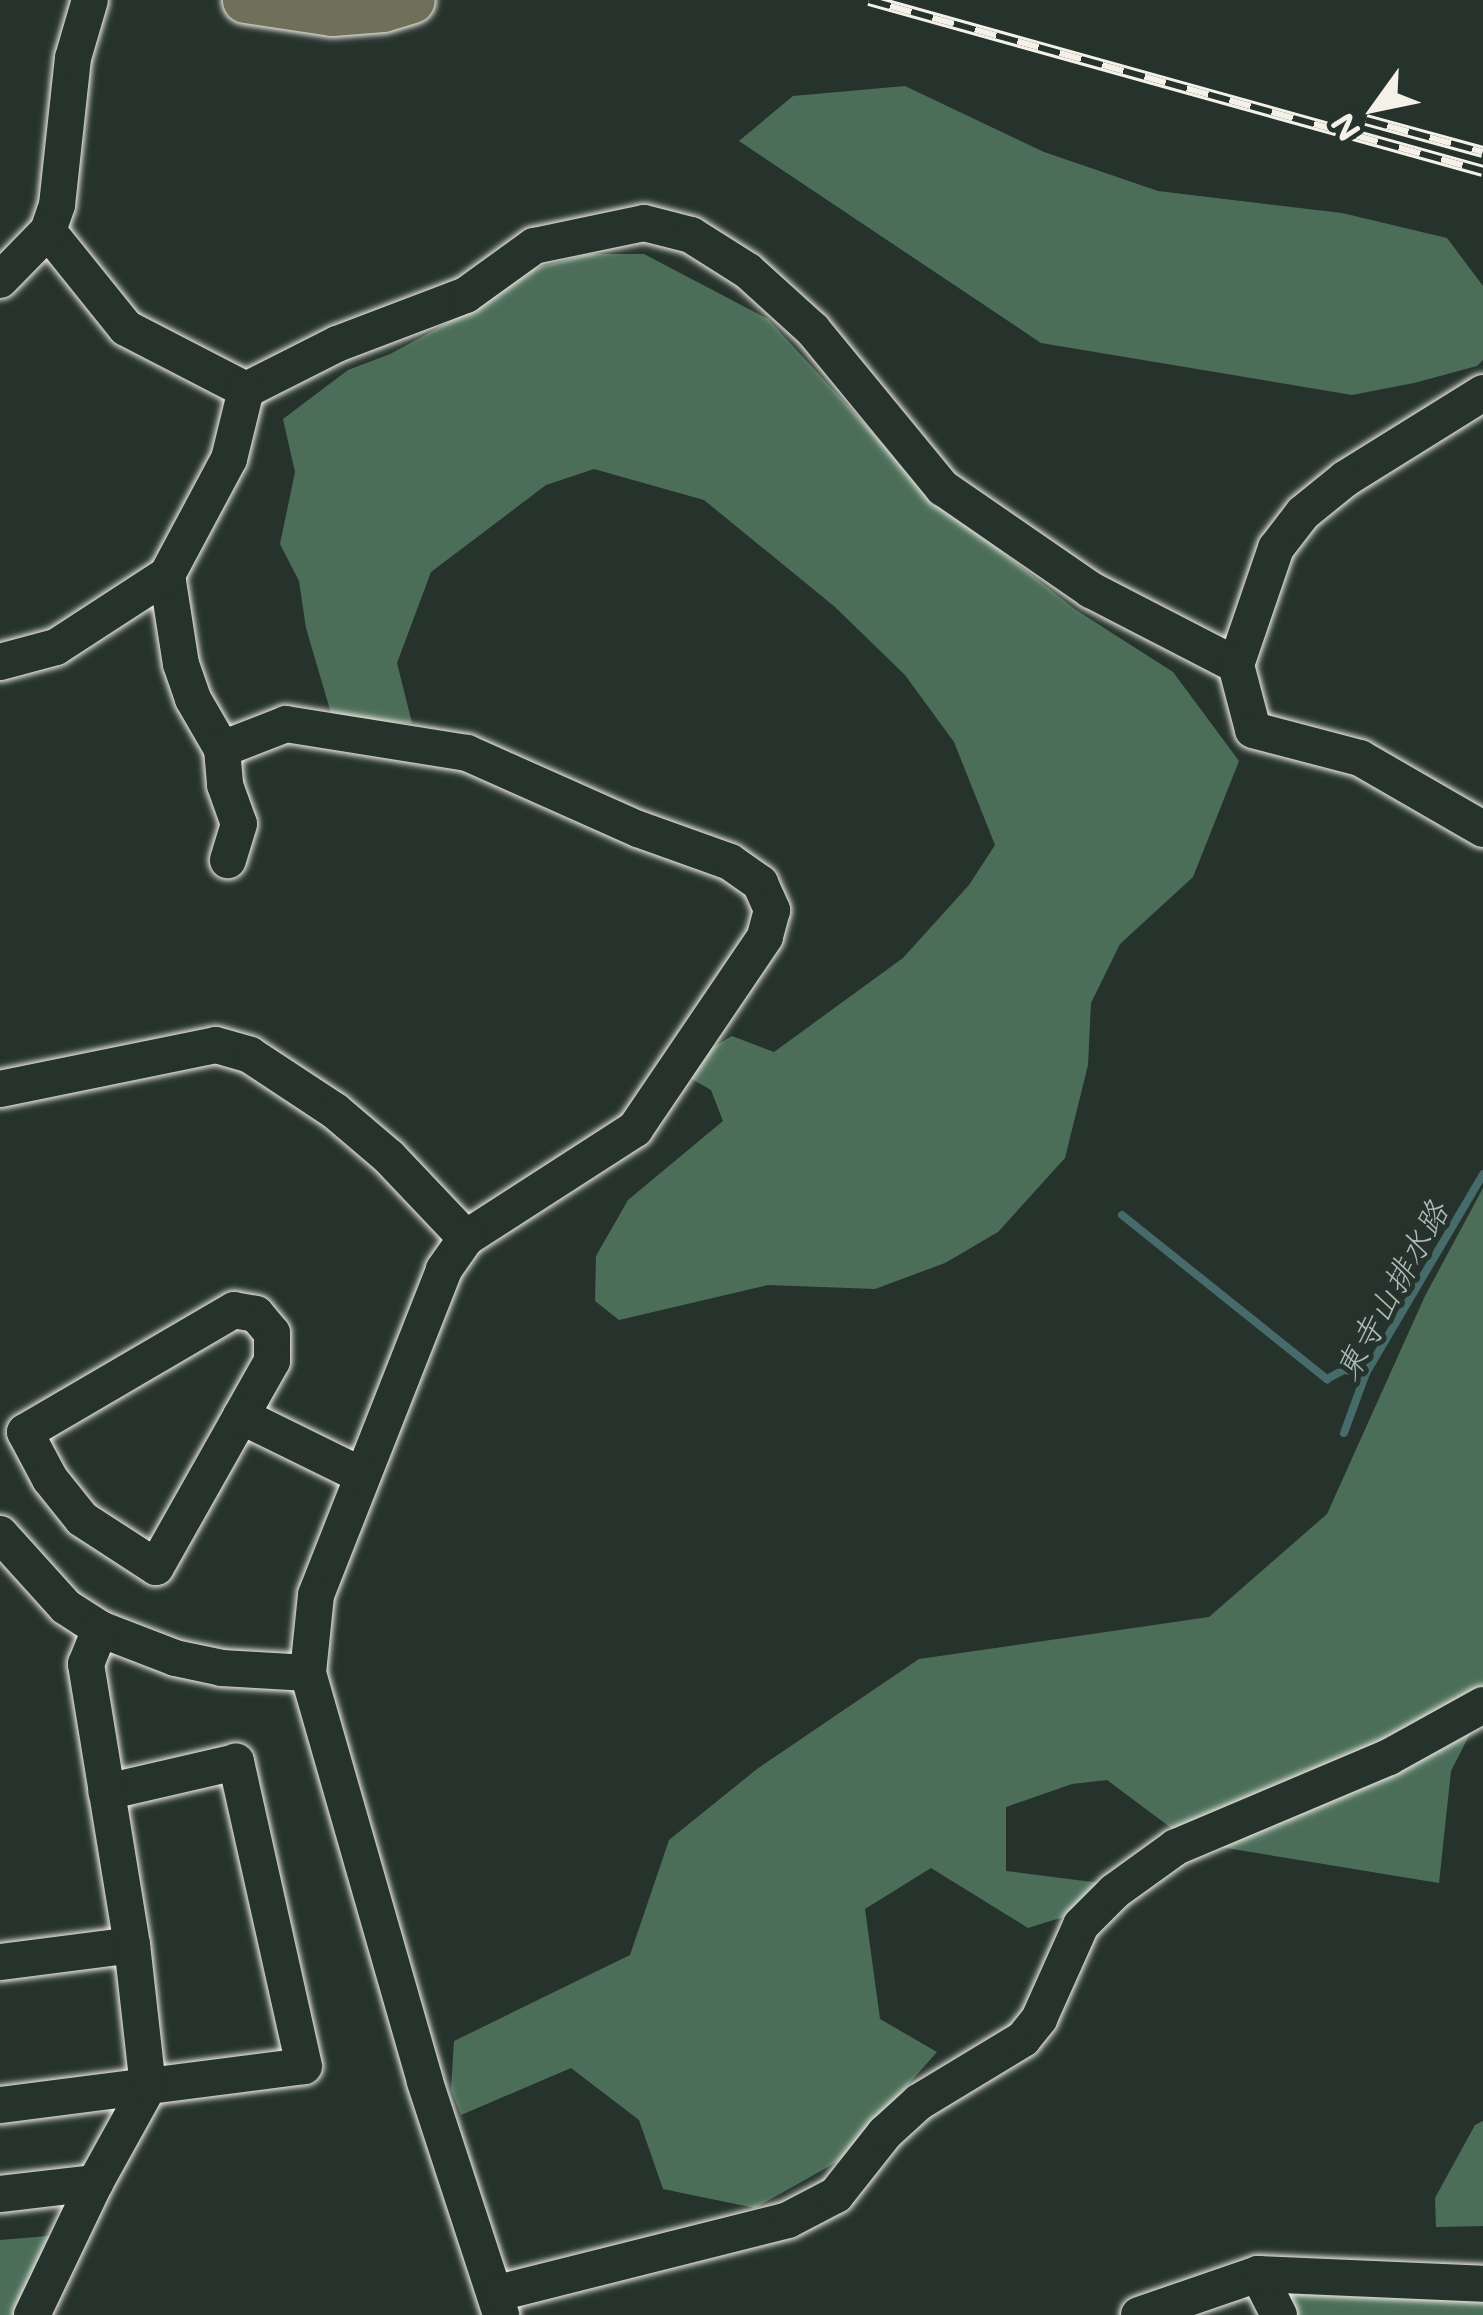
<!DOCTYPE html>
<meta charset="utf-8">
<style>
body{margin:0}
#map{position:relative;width:1483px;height:2315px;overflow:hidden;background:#26332d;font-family:Mali,"Klee One",sans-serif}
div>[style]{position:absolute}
.green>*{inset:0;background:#4c6e59}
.stream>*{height:8px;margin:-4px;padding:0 4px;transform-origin:4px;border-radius:4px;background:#476b6b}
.roads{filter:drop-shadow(0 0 3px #f4f1e8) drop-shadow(0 0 3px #f4f1e8)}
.minor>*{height:36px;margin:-18px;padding:0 18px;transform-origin:18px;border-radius:18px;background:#26332d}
.major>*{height:45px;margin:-22.5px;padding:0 22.5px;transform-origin:22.5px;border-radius:22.5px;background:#706f59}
.rail>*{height:12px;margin-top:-6px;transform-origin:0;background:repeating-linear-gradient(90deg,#26332d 0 22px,#f4f1e8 0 44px);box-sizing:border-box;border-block:3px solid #f4f1e8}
span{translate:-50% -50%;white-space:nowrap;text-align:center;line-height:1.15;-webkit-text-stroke:10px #26332d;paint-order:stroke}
.water-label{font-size:33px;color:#afbbb6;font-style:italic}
.north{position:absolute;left:1315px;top:48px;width:120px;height:120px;-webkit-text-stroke:9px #26332d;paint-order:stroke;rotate:237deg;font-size:33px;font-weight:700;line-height:48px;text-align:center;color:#f4f1e8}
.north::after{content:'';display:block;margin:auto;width:42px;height:54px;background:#f4f1e8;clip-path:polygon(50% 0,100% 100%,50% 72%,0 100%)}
</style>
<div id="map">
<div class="green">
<div style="clip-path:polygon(905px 86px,1044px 152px,1158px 191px,1342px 213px,1447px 238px,1483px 286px,1483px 360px,1477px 366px,1414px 383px,1352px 395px,1041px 343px,739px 141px,793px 96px)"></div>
<div style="clip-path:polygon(589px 254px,644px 254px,768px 319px,931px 496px,1076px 610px,1173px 672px,1239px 761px,1193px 877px,1120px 944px,1091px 1003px,1088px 1065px,1065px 1158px,998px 1232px,945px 1263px,875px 1289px,768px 1285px,619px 1320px,595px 1301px,596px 1256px,628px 1200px,723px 1121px,711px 1090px,685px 1075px,710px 1049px,732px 1036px,774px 1052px,903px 958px,969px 885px,995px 845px,954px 742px,905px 675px,835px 607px,704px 500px,594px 469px,546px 485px,431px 572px,397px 663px,412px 723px,333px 720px,306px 628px,299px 581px,280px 544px,295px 472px,283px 419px,348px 370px,390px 354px,473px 309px,506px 276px)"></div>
<div style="clip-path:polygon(1483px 1188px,1483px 1708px,1451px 1771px,1439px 1883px,1190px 1842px,1107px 1780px,1072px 1784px,1006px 1807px,1006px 1871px,1108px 1884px,1073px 1914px,1028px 1928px,931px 1868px,865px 1909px,880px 2019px,937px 2052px,842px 2159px,755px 2208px,663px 2189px,639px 2120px,571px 2068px,461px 2115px,451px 2089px,454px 2041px,630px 1955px,669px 1840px,757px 1769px,919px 1659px,1209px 1617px,1327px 1514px,1425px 1296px)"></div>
<div style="clip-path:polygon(1483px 2121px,1483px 2226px,1436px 2227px,1435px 2198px,1475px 2125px)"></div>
<div style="clip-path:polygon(60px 2235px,27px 2315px,0 2315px,0 2240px)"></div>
<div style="clip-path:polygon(1272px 2286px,1483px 2291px,1483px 2315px,1288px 2315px)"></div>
</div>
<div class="stream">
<div style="left:1122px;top:1215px;width:263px;rotate:38.7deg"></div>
<div style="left:1327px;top:1379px;width:19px;rotate:-28deg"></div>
<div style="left:1344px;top:1370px;width:22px;rotate:8deg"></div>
<div style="left:1344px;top:1433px;width:64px;rotate:-69.9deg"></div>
<div style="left:1366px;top:1373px;width:231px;rotate:-59.5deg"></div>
</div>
<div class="roads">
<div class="minor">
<div style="left:48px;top:231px;width:124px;rotate:51.2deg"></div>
<div style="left:126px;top:328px;width:135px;rotate:27.3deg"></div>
<div style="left:0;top:280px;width:69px;rotate:-45.6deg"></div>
<div style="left:48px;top:231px;width:28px;rotate:-71deg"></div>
<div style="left:57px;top:205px;width:148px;rotate:-83.8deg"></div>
<div style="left:73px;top:58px;width:60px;rotate:-73.7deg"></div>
<div style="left:246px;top:390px;width:102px;rotate:-26.8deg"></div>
<div style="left:337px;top:344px;width:138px;rotate:-20.8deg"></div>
<div style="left:466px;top:295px;width:84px;rotate:-35.8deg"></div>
<div style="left:534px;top:246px;width:112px;rotate:-11.8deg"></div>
<div style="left:644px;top:223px;width:49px;rotate:14.3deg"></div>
<div style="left:691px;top:235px;width:67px;rotate:32.3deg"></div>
<div style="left:748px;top:271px;width:88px;rotate:42.2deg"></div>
<div style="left:813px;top:330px;width:205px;rotate:50.6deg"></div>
<div style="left:943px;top:488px;width:180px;rotate:34.6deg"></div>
<div style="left:1091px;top:590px;width:163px;rotate:27.3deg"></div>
<div style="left:1483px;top:393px;width:163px;rotate:148.1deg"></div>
<div style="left:1345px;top:479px;width:54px;rotate:141deg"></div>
<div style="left:1303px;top:513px;width:44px;rotate:127.6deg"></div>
<div style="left:1276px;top:548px;width:124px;rotate:108.9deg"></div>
<div style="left:1236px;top:665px;width:67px;rotate:75.3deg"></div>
<div style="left:1253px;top:730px;width:111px;rotate:14.7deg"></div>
<div style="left:1360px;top:758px;width:142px;rotate:30deg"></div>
<div style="left:167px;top:575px;width:90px;rotate:81.1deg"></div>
<div style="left:181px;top:664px;width:37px;rotate:71deg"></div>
<div style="left:193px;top:699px;width:58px;rotate:59.9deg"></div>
<div style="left:222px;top:749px;width:69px;rotate:-21.3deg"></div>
<div style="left:286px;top:724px;width:183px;rotate:9.1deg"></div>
<div style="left:467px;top:753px;width:187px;rotate:24deg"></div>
<div style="left:638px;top:829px;width:98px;rotate:19.7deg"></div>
<div style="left:730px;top:862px;width:37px;rotate:35deg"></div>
<div style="left:760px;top:883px;width:30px;rotate:66deg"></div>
<div style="left:772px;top:910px;width:28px;rotate:105deg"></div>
<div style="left:765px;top:937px;width:232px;rotate:124.1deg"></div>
<div style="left:635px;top:1129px;width:201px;rotate:147.2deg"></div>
<div style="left:0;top:662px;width:58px;rotate:-15deg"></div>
<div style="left:56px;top:647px;width:132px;rotate:-33deg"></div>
<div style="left:167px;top:575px;width:132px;rotate:-61.9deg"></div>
<div style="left:229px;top:459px;width:71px;rotate:-76.2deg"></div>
<div style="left:222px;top:749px;width:36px;rotate:85deg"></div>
<div style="left:225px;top:785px;width:41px;rotate:70.3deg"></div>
<div style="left:239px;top:824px;width:38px;rotate:107deg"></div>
<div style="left:0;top:1089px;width:220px;rotate:-11.5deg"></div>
<div style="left:216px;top:1045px;width:35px;rotate:16deg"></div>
<div style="left:250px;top:1055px;width:102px;rotate:33.4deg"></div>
<div style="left:335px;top:1111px;width:71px;rotate:40.4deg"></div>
<div style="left:389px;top:1157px;width:112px;rotate:46.5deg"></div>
<div style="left:466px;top:1238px;width:39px;rotate:125deg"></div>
<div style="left:444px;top:1270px;width:349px;rotate:111.5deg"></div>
<div style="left:316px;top:1595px;width:78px;rotate:95.9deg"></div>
<div style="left:308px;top:1673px;width:425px;rotate:74deg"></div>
<div style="left:425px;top:2082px;width:245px;rotate:71.9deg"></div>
<div style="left:241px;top:1416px;width:63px;rotate:-60.6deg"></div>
<div style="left:272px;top:1361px;width:28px;rotate:-90deg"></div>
<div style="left:272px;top:1333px;width:25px;rotate:-130deg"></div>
<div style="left:256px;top:1314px;width:22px;rotate:-170deg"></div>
<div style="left:234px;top:1310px;width:242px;rotate:149.7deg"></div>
<div style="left:25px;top:1432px;width:53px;rotate:62deg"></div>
<div style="left:50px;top:1479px;width:51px;rotate:51.3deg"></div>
<div style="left:82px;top:1519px;width:88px;rotate:33deg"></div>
<div style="left:156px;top:1567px;width:173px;rotate:-60.6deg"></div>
<div style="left:241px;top:1416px;width:134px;rotate:26.2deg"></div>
<div style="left:0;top:1534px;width:98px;rotate:47.9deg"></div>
<div style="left:66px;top:1607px;width:40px;rotate:32.9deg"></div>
<div style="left:100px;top:1629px;width:80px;rotate:21.1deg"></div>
<div style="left:175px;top:1658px;width:48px;rotate:12deg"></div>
<div style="left:222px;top:1668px;width:86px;rotate:3.3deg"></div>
<div style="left:0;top:1962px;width:133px;rotate:-7.3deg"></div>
<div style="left:0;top:2105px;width:306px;rotate:-7.3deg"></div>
<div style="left:304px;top:2066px;width:312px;rotate:-102.6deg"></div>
<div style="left:236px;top:1762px;width:133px;rotate:167deg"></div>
<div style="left:0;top:2194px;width:96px;rotate:-6.6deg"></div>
<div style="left:95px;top:2183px;width:110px;rotate:-61.1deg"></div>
<div style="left:148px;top:2087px;width:143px;rotate:-96.4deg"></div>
<div style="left:132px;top:1945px;width:285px;rotate:-99.3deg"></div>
<div style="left:86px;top:1664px;width:38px;rotate:-68deg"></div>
<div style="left:1258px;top:2274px;width:46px;rotate:62.9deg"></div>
<div style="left:498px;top:2293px;width:299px;rotate:-14.1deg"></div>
<div style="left:788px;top:2220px;width:54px;rotate:-27.5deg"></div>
<div style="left:836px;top:2195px;width:79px;rotate:-51.7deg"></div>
<div style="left:885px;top:2133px;width:46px;rotate:-42.4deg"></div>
<div style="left:919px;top:2102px;width:122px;rotate:-31.2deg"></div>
<div style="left:1023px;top:2039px;width:26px;rotate:-51deg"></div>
<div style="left:1039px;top:2019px;width:103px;rotate:-65.9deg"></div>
<div style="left:1081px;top:1925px;width:48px;rotate:-45deg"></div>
<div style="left:1115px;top:1891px;width:75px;rotate:-35.8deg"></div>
<div style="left:1176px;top:1847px;width:231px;rotate:-22.9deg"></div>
<div style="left:1389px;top:1757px;width:107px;rotate:-29deg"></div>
<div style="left:32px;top:2315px;width:146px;rotate:-64.5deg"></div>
<div style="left:1139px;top:2315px;width:126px;rotate:-19deg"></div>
<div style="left:1258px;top:2274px;width:225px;rotate:2.5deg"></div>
</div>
<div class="major">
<div style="left:245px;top:0;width:88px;rotate:8.5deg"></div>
<div style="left:332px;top:13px;width:51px;rotate:-4.5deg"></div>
<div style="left:383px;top:9px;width:30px;rotate:-17deg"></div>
</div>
</div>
<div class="rail">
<div style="left:869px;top:0;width:637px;rotate:15.56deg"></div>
<div style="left:1366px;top:120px;width:121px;rotate:15.3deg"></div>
</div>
<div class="water-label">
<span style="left:1390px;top:1290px;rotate:-61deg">東寺山排水路</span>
</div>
<div class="north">N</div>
</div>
